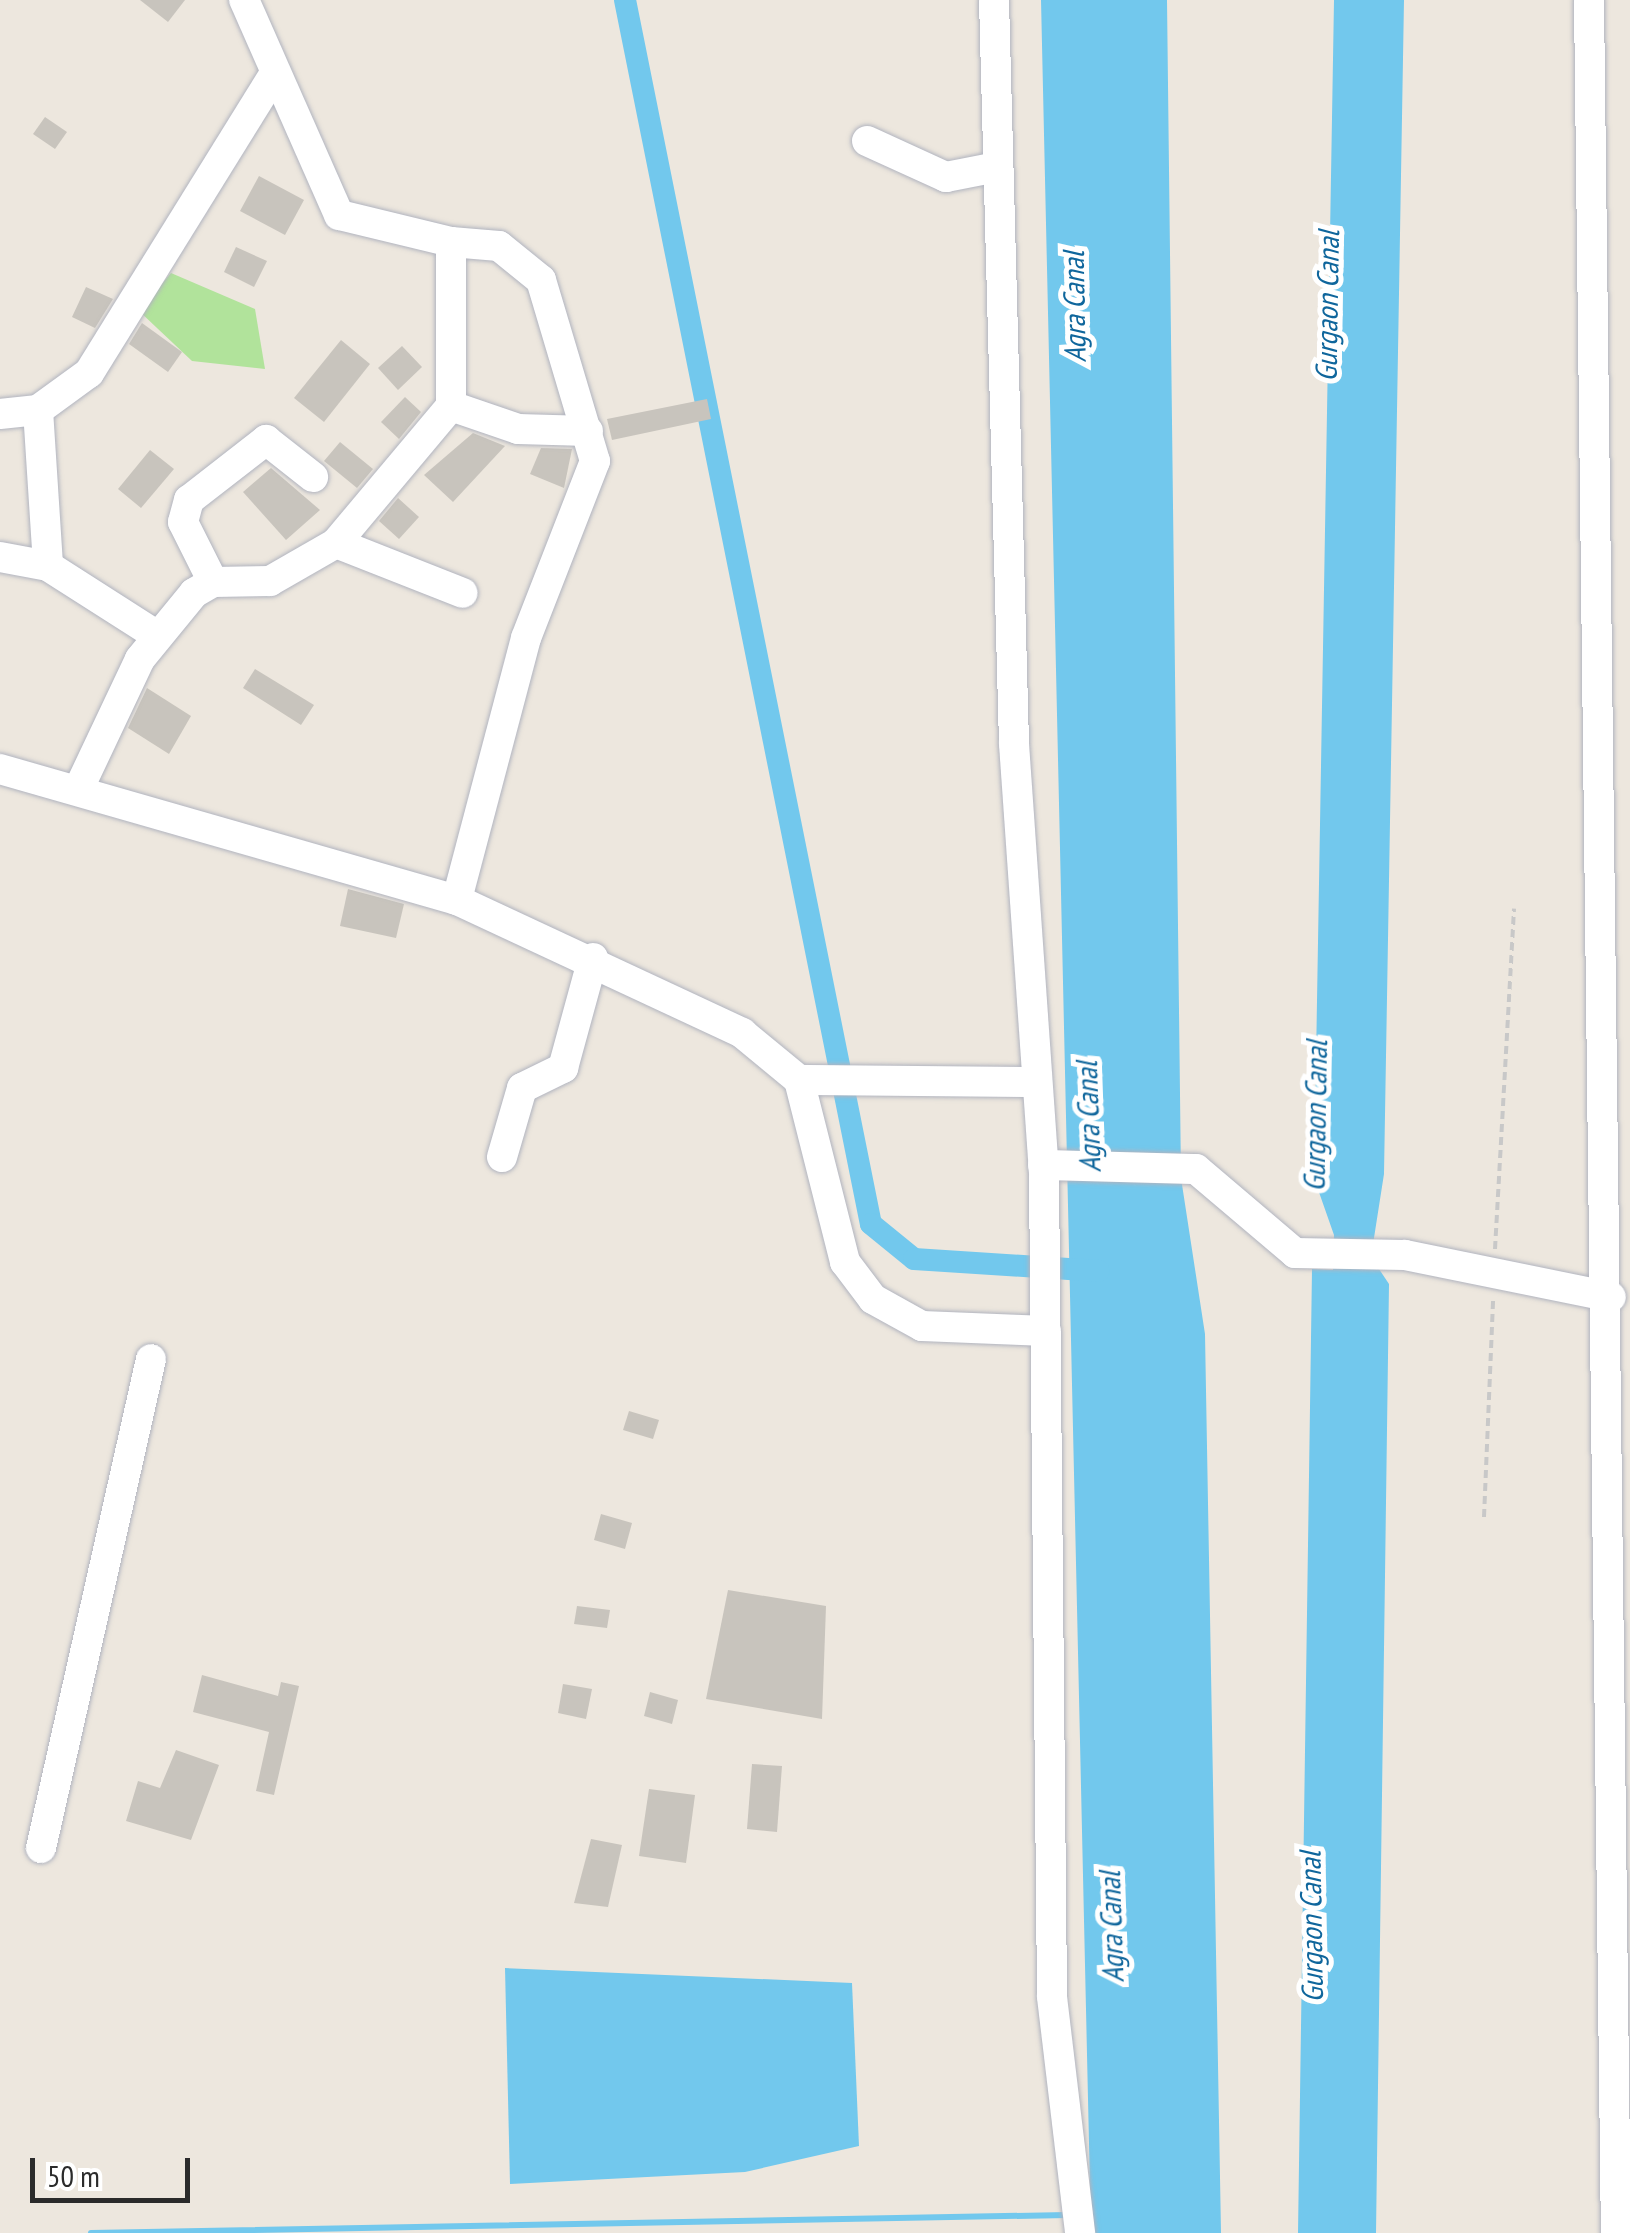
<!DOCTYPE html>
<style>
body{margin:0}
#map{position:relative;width:1630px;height:2233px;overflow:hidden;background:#ede7de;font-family:"PT Sans Narrow",sans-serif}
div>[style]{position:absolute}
.green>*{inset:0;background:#b1e39b}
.water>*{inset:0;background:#72c8ed}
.stream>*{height:6px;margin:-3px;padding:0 3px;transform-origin:3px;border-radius:3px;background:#72c8ed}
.canal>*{height:22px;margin:-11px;padding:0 11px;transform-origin:11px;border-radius:11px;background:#72c8ed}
.building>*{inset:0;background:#c8c4bd}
.path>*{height:4px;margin-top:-2px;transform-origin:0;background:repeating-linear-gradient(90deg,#c8c8c8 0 8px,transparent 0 13px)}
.roads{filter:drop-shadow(0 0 2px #b1b4bf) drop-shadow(0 0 2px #b1b4bf)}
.minor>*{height:30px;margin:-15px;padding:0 15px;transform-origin:15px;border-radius:15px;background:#fff}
span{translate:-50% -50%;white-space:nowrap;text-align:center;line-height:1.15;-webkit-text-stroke:10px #fff;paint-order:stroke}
.water-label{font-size:30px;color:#0f669c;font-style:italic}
.scale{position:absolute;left:30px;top:2158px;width:160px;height:45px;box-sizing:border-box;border:5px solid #2b2b2b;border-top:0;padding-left:12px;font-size:30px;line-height:35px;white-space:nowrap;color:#2b2b2b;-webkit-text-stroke:8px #fff;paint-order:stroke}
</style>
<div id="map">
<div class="green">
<div style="clip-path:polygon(171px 273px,255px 309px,265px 369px,192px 361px,139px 311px)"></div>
</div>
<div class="water">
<div style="clip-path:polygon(1041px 0,1167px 0,1181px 1178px,1205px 1334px,1221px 2233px,1091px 2233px)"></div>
<div style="clip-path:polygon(1334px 0,1404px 0,1384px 1174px,1371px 1257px,1389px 1284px,1376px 2233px,1298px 2233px,1312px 1269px,1333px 1270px,1334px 1235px,1314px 1178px)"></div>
<div style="clip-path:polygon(505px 1968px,852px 1983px,859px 2146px,745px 2172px,510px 2184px)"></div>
</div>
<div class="stream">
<div style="left:91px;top:2233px;width:977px;rotate:-1.06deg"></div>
</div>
<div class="canal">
<div style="left:625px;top:0;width:1248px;rotate:78.64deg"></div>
<div style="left:871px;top:1224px;width:55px;rotate:39.1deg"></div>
<div style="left:914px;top:1259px;width:185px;rotate:3.7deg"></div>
</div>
<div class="building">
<div style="clip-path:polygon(140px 0,185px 0,168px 22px)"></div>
<div style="clip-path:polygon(45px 117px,67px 132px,55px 149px,33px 134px)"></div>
<div style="clip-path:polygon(259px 176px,304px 200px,285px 235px,240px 211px)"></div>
<div style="clip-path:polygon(236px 247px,267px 261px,254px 287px,224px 272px)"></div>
<div style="clip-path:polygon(86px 287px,113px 299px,95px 328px,72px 317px)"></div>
<div style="clip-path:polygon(142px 323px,182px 352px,168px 372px,129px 344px)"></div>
<div style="clip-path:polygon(341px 340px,370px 364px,324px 422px,294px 398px)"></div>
<div style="clip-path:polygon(402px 346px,422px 367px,398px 390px,378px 368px)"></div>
<div style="clip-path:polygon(405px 397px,421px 412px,399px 439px,381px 422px)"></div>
<div style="clip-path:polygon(707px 399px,711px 419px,612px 440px,607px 419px)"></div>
<div style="clip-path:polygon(473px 433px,505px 446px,453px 502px,424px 475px)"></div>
<div style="clip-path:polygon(340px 442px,373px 469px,357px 488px,324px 461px)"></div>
<div style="clip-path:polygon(541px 448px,572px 449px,564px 488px,530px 474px)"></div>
<div style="clip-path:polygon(150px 450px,174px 469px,141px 508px,118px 489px)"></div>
<div style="clip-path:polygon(271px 468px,320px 510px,286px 540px,243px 492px)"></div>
<div style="clip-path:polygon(398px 498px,419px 517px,399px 539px,379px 521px)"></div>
<div style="clip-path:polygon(255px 669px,314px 705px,301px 725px,243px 688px)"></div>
<div style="clip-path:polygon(147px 688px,191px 716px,169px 754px,128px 728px)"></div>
<div style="clip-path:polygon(348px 889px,404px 904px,396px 938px,340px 926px)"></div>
<div style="clip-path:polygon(629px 1411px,659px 1420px,653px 1439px,623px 1430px)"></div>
<div style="clip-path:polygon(601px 1514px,632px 1523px,625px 1549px,594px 1540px)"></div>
<div style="clip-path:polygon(728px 1590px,826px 1606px,822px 1719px,706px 1699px)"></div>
<div style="clip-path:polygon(577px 1606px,610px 1610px,607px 1628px,574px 1624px)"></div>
<div style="clip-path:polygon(202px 1675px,278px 1696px,281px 1682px,299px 1686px,274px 1795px,256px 1791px,269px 1732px,193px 1712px)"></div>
<div style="clip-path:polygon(563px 1684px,592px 1689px,586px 1719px,558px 1713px)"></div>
<div style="clip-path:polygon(650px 1692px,678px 1700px,672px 1724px,644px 1716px)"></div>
<div style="clip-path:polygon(176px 1750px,219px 1765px,191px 1840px,126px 1821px,138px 1781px,160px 1788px)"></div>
<div style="clip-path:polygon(752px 1764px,782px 1766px,777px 1832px,747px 1829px)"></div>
<div style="clip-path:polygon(649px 1789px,695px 1795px,686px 1863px,639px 1856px)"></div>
<div style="clip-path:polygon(591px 1839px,622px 1845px,608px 1907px,574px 1903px)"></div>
</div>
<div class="path">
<div style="left:1495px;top:1249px;width:341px;rotate:-86.8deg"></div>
<div style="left:1484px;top:1517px;width:218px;rotate:-87.6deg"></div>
</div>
<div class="roads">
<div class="minor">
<div style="left:994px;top:0;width:744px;rotate:88.46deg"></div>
<div style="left:1014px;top:744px;width:433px;rotate:86deg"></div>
<div style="left:1044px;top:1176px;width:821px;rotate:89.44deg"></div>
<div style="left:1052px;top:1997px;width:238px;rotate:83.2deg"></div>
<div style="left:1589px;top:0;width:2233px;rotate:89.31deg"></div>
<div style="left:867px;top:141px;width:87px;rotate:24.5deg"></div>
<div style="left:946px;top:177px;width:52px;rotate:-11.1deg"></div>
<div style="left:451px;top:242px;width:48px;rotate:4.8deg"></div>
<div style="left:499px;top:246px;width:54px;rotate:39deg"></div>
<div style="left:541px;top:280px;width:189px;rotate:73.4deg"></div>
<div style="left:595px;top:461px;width:190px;rotate:111.3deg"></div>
<div style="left:526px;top:638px;width:271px;rotate:104.8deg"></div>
<div style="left:451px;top:406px;width:71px;rotate:18.9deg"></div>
<div style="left:518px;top:429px;width:70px;rotate:1.6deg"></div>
<div style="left:38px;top:410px;width:156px;rotate:86.3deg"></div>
<div style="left:48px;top:566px;width:128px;rotate:32.6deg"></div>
<div style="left:0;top:414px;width:38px;rotate:-6deg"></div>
<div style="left:38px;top:410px;width:63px;rotate:-36deg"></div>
<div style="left:89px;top:373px;width:353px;rotate:-58.2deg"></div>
<div style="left:336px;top:543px;width:136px;rotate:21.5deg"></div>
<div style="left:0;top:557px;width:49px;rotate:10.6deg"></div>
<div style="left:213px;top:582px;width:67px;rotate:-116.6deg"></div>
<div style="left:183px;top:522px;width:23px;rotate:-75deg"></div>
<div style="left:189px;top:500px;width:98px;rotate:-37.9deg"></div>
<div style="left:266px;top:440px;width:60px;rotate:38.2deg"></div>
<div style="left:0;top:769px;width:475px;rotate:16deg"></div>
<div style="left:457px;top:900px;width:315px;rotate:25deg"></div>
<div style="left:742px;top:1033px;width:74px;rotate:39.5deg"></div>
<div style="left:799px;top:1080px;width:188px;rotate:75.8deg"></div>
<div style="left:845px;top:1262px;width:46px;rotate:52.9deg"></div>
<div style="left:873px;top:1299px;width:56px;rotate:28.9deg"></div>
<div style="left:922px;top:1326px;width:124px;rotate:2.3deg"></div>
<div style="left:80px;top:786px;width:140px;rotate:-64.7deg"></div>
<div style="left:140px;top:659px;width:85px;rotate:-50.7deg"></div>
<div style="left:194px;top:593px;width:22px;rotate:-30deg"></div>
<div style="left:213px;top:582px;width:57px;rotate:-1deg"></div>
<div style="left:270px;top:581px;width:76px;rotate:-29.9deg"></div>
<div style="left:336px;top:543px;width:179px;rotate:-50deg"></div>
<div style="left:451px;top:406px;width:164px;rotate:-90deg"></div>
<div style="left:451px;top:242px;width:115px;rotate:-166.4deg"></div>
<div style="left:339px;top:215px;width:235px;rotate:-113.8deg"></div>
<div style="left:799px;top:1080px;width:238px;rotate:0.5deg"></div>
<div style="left:502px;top:1157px;width:72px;rotate:-73.8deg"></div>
<div style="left:522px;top:1088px;width:46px;rotate:-26deg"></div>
<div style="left:563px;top:1068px;width:114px;rotate:-74.7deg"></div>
<div style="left:1043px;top:1165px;width:153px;rotate:1.5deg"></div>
<div style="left:1196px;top:1169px;width:130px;rotate:40.3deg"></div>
<div style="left:1295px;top:1253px;width:110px;rotate:1deg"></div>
<div style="left:1405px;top:1255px;width:210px;rotate:11.5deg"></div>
<div style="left:41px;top:1848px;width:501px;rotate:-77.32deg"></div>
</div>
</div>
<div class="water-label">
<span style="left:1327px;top:306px;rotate:-89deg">Gurgaon Canal</span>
<span style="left:1074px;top:307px;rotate:-91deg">Agra Canal</span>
<span style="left:1315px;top:1116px;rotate:-89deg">Gurgaon Canal</span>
<span style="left:1088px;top:1117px;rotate:-92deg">Agra Canal</span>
<span style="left:1111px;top:1927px;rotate:-92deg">Agra Canal</span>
<span style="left:1311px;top:1927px;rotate:-91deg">Gurgaon Canal</span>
</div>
<div class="scale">50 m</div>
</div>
